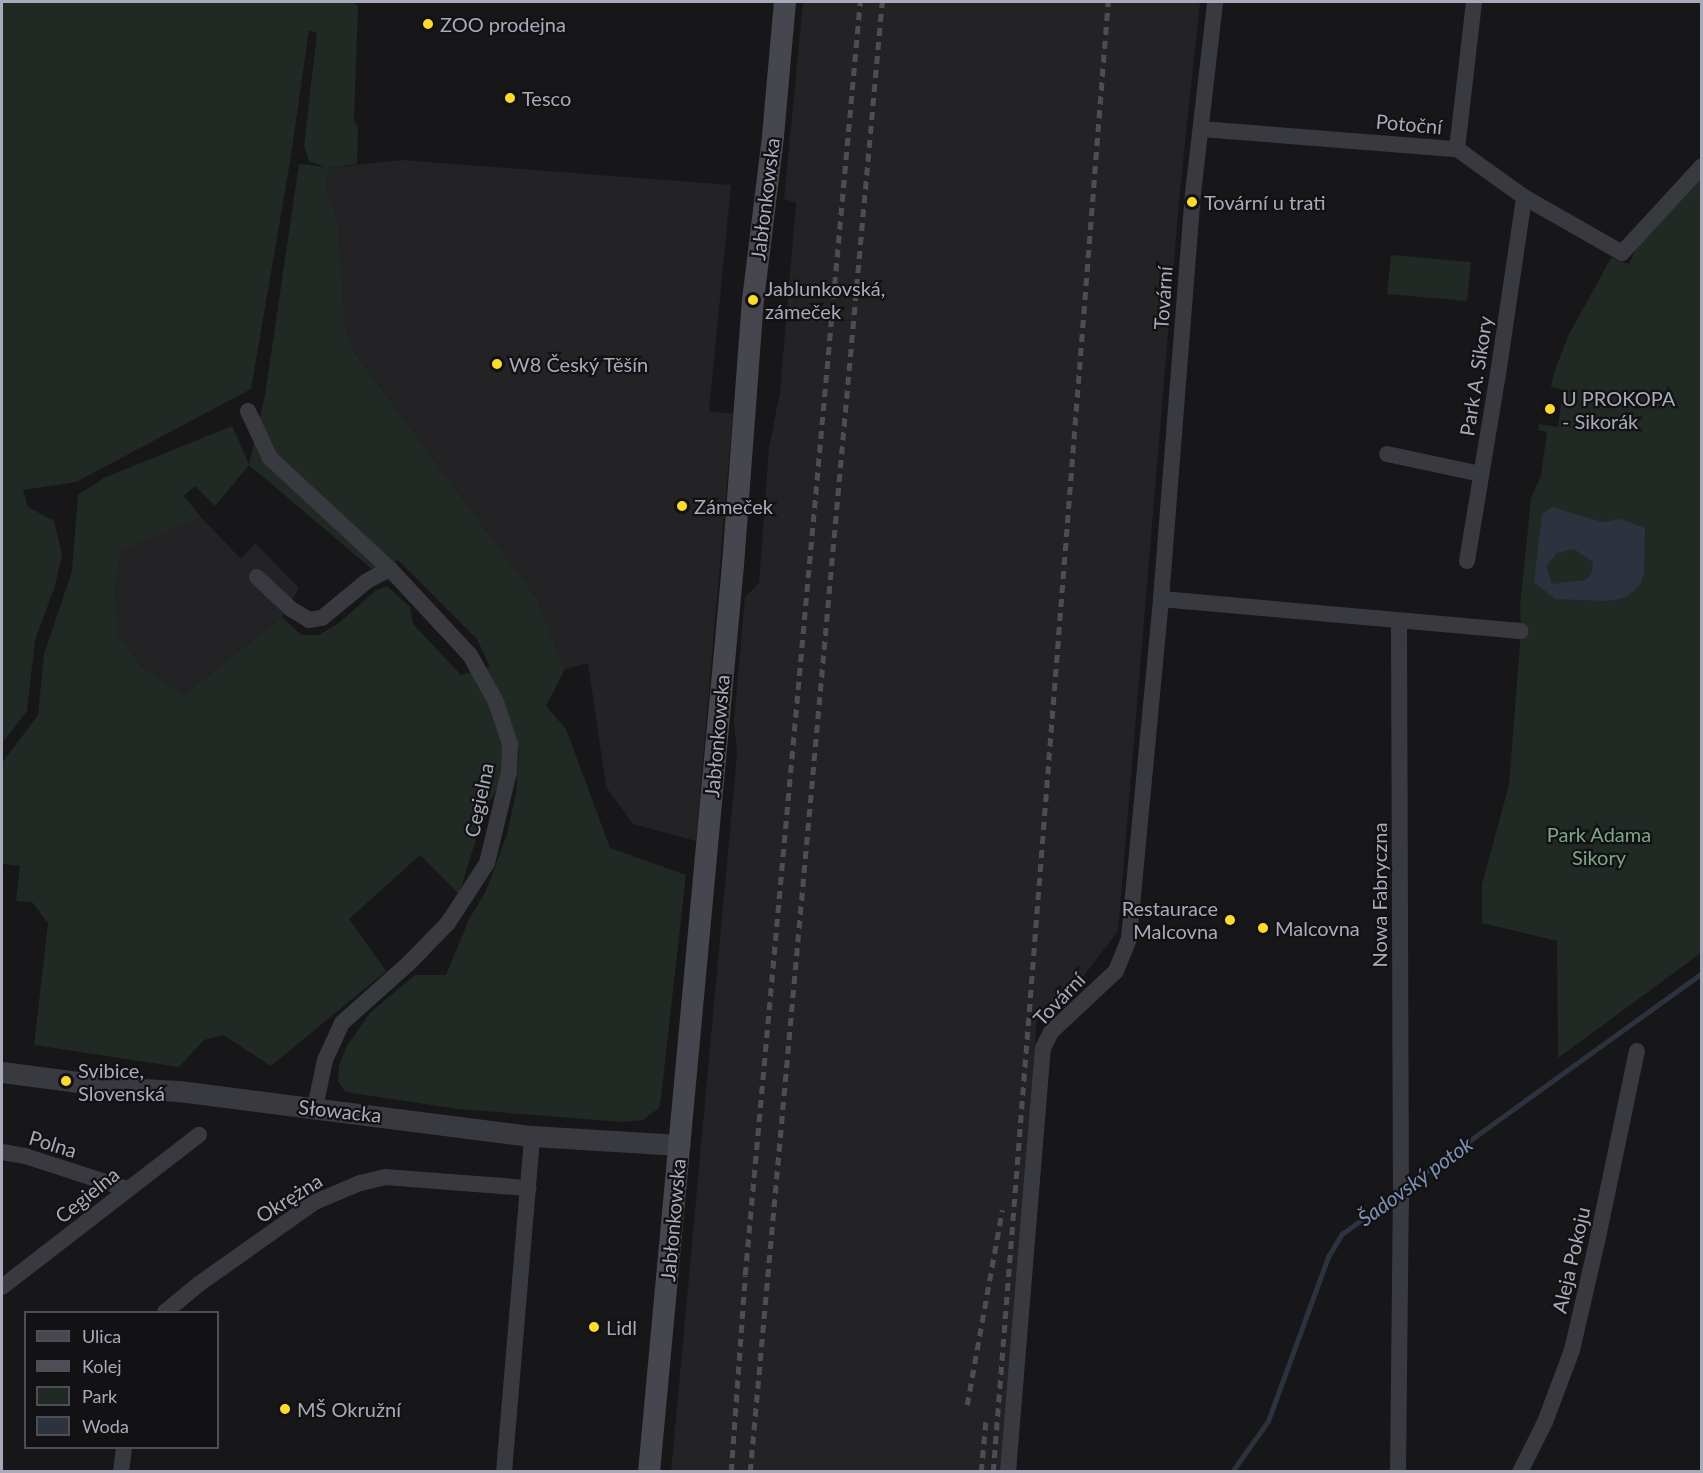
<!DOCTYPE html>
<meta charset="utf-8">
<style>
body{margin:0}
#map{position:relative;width:1703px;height:1473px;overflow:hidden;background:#171719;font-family:Lato,sans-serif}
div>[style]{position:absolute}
.built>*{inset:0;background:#232326}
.green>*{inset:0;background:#202923}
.water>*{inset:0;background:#2c333e}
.stream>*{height:4.5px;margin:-2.25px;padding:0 2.25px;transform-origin:2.25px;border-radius:2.25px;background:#2c333e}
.minor>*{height:16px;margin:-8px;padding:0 8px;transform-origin:8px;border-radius:8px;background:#393940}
.tertiary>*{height:21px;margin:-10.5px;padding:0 10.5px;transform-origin:10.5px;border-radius:10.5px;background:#393940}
.secondary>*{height:22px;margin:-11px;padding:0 11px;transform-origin:11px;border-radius:11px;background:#45464e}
.rail>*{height:4.5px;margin-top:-2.25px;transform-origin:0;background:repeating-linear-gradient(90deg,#4c4d55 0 8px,transparent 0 14px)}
.dots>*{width:16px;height:16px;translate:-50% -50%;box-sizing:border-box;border:3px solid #121214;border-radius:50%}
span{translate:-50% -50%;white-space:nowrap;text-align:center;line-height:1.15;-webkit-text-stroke:4.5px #121214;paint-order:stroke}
.poi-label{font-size:20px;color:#a8aaba}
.left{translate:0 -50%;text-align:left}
.right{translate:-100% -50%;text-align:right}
.street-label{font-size:20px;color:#a8aaba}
.park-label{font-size:20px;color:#7ea687}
.water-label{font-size:21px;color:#7d91b7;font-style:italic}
.frame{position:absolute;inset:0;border:3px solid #a8aaba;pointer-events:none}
.legend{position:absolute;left:24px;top:1311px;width:195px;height:138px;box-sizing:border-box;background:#121214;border:2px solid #4e4f56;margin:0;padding:8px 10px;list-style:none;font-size:18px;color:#a8aaba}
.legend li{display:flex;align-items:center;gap:12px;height:30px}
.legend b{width:30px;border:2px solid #4e4f56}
</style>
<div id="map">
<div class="built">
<div style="clip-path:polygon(803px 2px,1200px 2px,1180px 191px,1118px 931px,1070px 994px,1037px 1018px,1002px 1471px,671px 1472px,737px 754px,734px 721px,745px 597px,759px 583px,769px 448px,780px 392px,796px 203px,784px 199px)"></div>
<div style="clip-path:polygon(401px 160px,731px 185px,709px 411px,733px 414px,696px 841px,633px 824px,606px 787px,588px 663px,565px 669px,536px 597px,354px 352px,346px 333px,338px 226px,327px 186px,329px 168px)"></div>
<div style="clip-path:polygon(201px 517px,241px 559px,255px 543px,299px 588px,282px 617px,184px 695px,141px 666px,118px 635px,115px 588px,121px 551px)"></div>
</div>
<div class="green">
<div style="clip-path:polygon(evenodd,2px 2px,354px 2px,358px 7px,354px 120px,358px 129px,357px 164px,329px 168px,327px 186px,338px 226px,346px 333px,354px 352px,536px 597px,565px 669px,546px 706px,566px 729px,610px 848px,686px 875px,661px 1098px,659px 1108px,643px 1120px,622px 1122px,458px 1109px,345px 1092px,338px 1081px,339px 1065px,347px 1046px,370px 1013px,415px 975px,446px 975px,469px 919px,486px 891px,507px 834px,516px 793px,519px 749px,485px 810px,459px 894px,420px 855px,349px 919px,386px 971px,271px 1066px,223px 1035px,204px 1040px,179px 1067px,34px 1045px,48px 923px,32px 902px,16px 901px,20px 866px,2px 864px,2px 763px,38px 715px,44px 654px,72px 571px,78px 495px,104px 478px,232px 426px,249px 464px,265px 395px,299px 164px,325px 167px,309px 161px,304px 146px,317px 33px,309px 30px,290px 162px,251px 389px,76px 482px,23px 490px,28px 507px,54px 521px,62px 555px,55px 586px,35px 640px,27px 711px,2px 743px,2px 2px,249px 465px,373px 570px,398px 560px,477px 639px,490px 667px,461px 675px,413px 624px,410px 607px,387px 586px,375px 591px,339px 623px,319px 635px,301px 635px,282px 617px,184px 695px,141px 666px,118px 635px,115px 588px,121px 551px,201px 517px,184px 496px,195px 486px,215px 506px,249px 465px)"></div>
<div style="clip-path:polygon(1701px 176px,1701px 953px,1558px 1058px,1557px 941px,1482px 923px,1482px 884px,1509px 785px,1521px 631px,1520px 606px,1531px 498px,1541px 476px,1547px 432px,1538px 430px,1539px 424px,1558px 427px,1563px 390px,1551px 387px,1554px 373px,1568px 336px,1611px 258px,1629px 264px,1640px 240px)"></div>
<div style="clip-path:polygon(1391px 255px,1471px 262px,1467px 301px,1387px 294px)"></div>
</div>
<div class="water">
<div style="clip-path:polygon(evenodd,1552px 507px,1602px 522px,1620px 519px,1645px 528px,1644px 573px,1641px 583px,1634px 591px,1624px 598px,1606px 601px,1555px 599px,1534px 582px,1542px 514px,1552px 507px,1574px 549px,1593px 562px,1591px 575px,1585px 580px,1552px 584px,1546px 566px,1557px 553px,1574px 549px)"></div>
</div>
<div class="stream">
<div style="left:1404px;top:1188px;width:367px;rotate:-35.8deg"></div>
<div style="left:1232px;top:1472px;width:62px;rotate:-54.8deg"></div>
<div style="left:1268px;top:1421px;width:175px;rotate:-69.9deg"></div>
<div style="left:1328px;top:1257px;width:27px;rotate:-59deg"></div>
<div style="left:1342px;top:1234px;width:69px;rotate:-36.2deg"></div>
</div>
<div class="minor">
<div style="left:1201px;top:129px;width:257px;rotate:4.5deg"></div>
<div style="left:1457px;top:149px;width:82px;rotate:35.6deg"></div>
<div style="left:1524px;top:197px;width:113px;rotate:29.7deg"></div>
<div style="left:1622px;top:253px;width:118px;rotate:-47.4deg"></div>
<div style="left:1457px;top:149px;width:148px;rotate:-83.4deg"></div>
<div style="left:248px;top:411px;width:52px;rotate:64.9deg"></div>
<div style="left:270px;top:458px;width:163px;rotate:42.8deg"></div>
<div style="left:390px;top:569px;width:117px;rotate:47.1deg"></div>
<div style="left:470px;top:655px;width:54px;rotate:61deg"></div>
<div style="left:496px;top:702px;width:44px;rotate:71.6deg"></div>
<div style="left:510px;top:744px;width:28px;rotate:92deg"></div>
<div style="left:509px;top:772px;width:94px;rotate:103.6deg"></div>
<div style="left:487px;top:863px;width:72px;rotate:123deg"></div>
<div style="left:448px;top:923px;width:56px;rotate:134.3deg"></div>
<div style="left:409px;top:963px;width:90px;rotate:138.2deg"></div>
<div style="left:342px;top:1023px;width:41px;rotate:114.7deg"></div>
<div style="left:325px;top:1060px;width:49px;rotate:101.8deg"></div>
<div style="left:1387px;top:454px;width:96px;rotate:12deg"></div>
<div style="left:1467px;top:561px;width:190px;rotate:-80.6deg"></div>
<div style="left:1498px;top:374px;width:179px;rotate:-81.6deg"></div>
<div style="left:257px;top:577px;width:47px;rotate:43.3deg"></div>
<div style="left:291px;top:609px;width:21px;rotate:31deg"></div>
<div style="left:309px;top:620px;width:13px;rotate:-9deg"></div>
<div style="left:322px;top:618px;width:58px;rotate:-39.4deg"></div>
<div style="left:367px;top:581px;width:26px;rotate:-28deg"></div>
<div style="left:1161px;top:599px;width:361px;rotate:5.1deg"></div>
<div style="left:2px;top:1152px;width:23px;rotate:10deg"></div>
<div style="left:25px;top:1156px;width:107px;rotate:17.9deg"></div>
<div style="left:2px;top:1287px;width:249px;rotate:-37.7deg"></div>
<div style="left:165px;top:1312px;width:44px;rotate:-39.5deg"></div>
<div style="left:199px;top:1284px;width:142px;rotate:-35.3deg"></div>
<div style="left:315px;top:1202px;width:49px;rotate:-22.9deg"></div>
<div style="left:360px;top:1183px;width:26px;rotate:-13deg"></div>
<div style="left:385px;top:1177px;width:144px;rotate:4.4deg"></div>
<div style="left:121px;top:1472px;width:24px;rotate:-83deg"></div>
<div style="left:504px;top:1472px;width:337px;rotate:-85.2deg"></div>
<div style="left:1008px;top:1472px;width:425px;rotate:-85.3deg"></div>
<div style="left:1043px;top:1048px;width:18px;rotate:-63deg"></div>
<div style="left:1051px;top:1032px;width:89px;rotate:-43.2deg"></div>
<div style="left:1116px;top:971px;width:35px;rotate:-68deg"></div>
<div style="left:1129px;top:938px;width:341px;rotate:-84.6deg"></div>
<div style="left:1161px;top:599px;width:398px;rotate:-85.5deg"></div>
<div style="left:1192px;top:202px;width:201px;rotate:-83.4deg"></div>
<div style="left:1398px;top:1472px;width:266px;rotate:-89.4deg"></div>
<div style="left:1401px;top:1206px;width:585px;rotate:-90.2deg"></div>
<div style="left:1520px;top:1472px;width:56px;rotate:-63.4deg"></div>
<div style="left:1545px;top:1422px;width:77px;rotate:-69.4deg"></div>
<div style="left:1572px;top:1350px;width:111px;rotate:-77deg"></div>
<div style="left:1597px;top:1242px;width:195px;rotate:-78.2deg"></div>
</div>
<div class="tertiary">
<div style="left:2px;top:1072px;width:122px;rotate:7.5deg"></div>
<div style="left:123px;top:1088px;width:56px;rotate:3.1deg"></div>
<div style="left:179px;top:1091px;width:356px;rotate:7.3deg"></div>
<div style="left:532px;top:1136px;width:148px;rotate:3.5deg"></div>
</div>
<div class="secondary">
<div style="left:649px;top:1472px;width:911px;rotate:-84.71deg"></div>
<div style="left:733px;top:565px;width:266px;rotate:-85.7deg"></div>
<div style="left:753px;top:300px;width:165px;rotate:-83deg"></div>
<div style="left:773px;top:136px;width:135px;rotate:-84.9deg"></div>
</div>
<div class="rail">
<div style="left:967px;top:1405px;width:198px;rotate:-79.8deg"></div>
<div style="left:731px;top:1472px;width:197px;rotate:-85.9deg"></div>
<div style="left:745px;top:1275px;width:1278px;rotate:-84.84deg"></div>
<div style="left:750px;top:1472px;width:1476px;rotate:-84.87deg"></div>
<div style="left:981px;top:1472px;width:55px;rotate:-84.8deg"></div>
<div style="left:993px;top:1472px;width:1474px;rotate:-85.53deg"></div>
</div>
<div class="dots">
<div style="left:428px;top:24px;background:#fddb2a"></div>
<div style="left:510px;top:98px;background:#fddb2a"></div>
<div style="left:1192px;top:202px;background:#fddb2a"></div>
<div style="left:753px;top:300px;background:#fddb2a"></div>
<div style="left:497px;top:364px;background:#fddb2a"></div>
<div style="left:1550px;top:409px;background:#fddb2a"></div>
<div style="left:682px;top:506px;background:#fddb2a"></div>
<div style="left:1230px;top:920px;background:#fddb2a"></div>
<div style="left:1263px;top:928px;background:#fddb2a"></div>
<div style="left:66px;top:1081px;background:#fddb2a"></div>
<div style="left:594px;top:1327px;background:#fddb2a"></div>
<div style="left:285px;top:1409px;background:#fddb2a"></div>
</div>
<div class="poi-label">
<span class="left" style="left:440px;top:24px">ZOO prodejna</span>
<span class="left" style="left:522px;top:98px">Tesco</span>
<span class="left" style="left:1204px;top:202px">Tovární u trati</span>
<span class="left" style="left:765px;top:300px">Jablunkovská,<br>zámeček</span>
<span class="left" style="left:509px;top:364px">W8 Český Těšín</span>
<span class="left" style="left:1562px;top:410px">U PROKOPA<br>- Sikorák</span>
<span class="left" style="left:694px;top:506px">Zámeček</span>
<span class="right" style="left:1218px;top:920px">Restaurace<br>Malcovna</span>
<span class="left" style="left:1275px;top:928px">Malcovna</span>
<span class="left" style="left:78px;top:1082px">Svibice,<br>Slovenská</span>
<span class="left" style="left:606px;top:1327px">Lidl</span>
<span class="left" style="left:297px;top:1409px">MŠ Okružní</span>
</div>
<div class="street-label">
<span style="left:1409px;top:124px;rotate:5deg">Potoční</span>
<span style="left:765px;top:199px;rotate:-83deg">Jabłonkowska</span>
<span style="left:1163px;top:298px;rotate:-86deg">Tovární</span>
<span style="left:1476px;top:376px;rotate:-81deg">Park A. Sikory</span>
<span style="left:717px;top:736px;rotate:-85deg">Jabłonkowska</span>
<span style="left:479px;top:800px;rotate:-78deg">Cegielna</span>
<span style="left:1379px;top:895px;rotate:-90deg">Nowa Fabryczna</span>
<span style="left:1059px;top:999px;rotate:-46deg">Tovární</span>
<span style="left:340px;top:1111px;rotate:6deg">Słowacka</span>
<span style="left:53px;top:1144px;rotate:17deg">Polna</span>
<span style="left:87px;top:1195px;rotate:-39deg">Cegielna</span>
<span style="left:289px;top:1198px;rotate:-32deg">Okrężna</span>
<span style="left:673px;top:1220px;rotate:-85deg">Jabłonkowska</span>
<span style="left:1571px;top:1260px;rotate:-77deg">Aleja Pokoju</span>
</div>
<div class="park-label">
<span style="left:1599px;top:846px">Park Adama<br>Sikory</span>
</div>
<div class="water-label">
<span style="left:1415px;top:1181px;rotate:-36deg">Šadovský potok</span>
</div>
<div class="frame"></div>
<ul class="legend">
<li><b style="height:8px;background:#45464e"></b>Ulica</li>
<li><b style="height:8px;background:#4c4d55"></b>Kolej</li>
<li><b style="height:16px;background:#202923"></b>Park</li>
<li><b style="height:16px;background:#2c333e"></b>Woda</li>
</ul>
</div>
